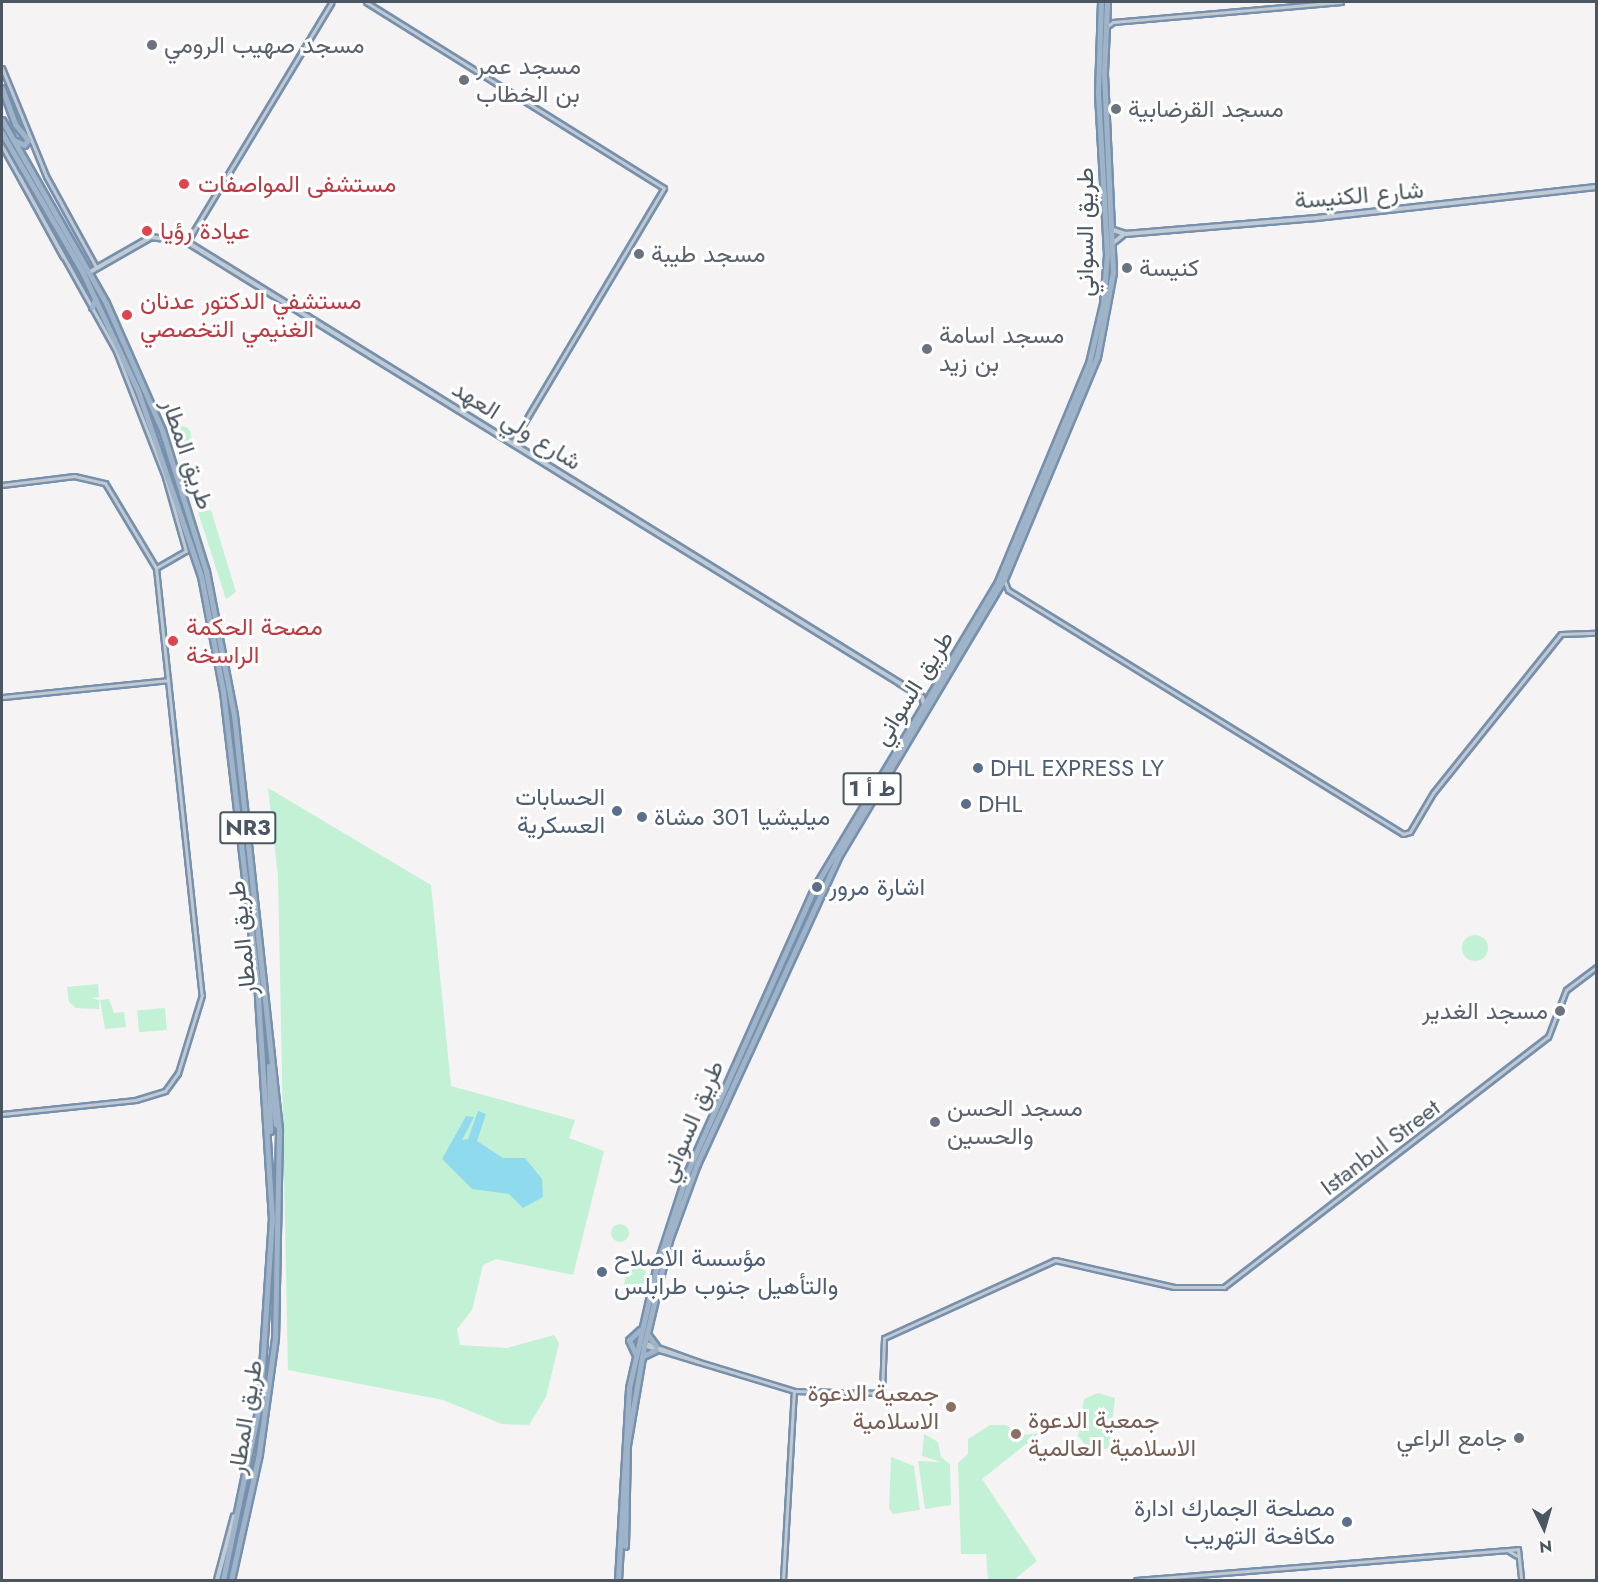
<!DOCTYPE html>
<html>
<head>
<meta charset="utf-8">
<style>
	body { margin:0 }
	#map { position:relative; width:1598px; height:1582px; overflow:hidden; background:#f5f3f3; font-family:Jost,Vazirmatn,sans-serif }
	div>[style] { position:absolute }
	.green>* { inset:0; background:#c3f1d5; transform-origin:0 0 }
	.round { border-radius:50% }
	.water>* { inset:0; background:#90daee }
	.roads { filter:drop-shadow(2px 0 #7690ad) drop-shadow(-2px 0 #7690ad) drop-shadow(0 2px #7690ad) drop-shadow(0 -2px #7690ad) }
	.tertiary>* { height:3px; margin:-1.5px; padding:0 1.5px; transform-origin:1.5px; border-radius:1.5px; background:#c1cad2 }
	.secondary>* { height:4px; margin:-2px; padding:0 2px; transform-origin:2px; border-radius:2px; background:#c1cbd6 }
	.trunk>* { height:5px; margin:-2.5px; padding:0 2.5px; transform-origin:2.5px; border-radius:2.5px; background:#9fb4c9 }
	.dots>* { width:16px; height:16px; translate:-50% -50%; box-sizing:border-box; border:3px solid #fff; border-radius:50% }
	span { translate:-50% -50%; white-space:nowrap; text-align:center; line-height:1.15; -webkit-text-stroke:6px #fff; paint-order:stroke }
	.shield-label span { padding:2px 4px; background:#fff; border:2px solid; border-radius:4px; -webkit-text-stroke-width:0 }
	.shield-label { font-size:22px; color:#4a5661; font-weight:700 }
	.worship-label { font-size:24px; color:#5b616d }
	.left { translate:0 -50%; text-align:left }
	.right { translate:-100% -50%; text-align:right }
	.health-label { font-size:24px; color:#be3a42 }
	.street-label { font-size:24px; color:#4a5661 }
	.service-label { font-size:24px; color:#4e5e75 }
	.education-label { font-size:24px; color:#785e54 }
	.frame { position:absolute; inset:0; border:3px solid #4a5661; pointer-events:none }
	.north { position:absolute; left:1514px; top:1498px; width:60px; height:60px; -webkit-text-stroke:4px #fff; paint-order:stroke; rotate:175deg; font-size:16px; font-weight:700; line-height:24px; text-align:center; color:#4a5661 }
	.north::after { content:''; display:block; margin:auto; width:21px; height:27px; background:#4a5661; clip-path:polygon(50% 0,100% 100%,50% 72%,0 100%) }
</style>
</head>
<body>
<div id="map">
	<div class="green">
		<i class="round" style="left:173px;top:426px;width:18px;height:18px"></i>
		<i style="clip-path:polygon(211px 510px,236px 592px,226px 599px,198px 512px)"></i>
		<i style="clip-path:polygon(268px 788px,431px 885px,451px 1086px,575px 1120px,569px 1138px,604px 1151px,573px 1275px,496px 1259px,483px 1265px,472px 1310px,457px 1329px,460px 1345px,507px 1348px,554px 1335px,559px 1343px,546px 1397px,529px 1425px,502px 1424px,443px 1400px,288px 1370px,278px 876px)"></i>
		<i class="round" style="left:1462px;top:935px;width:26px;height:26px"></i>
		<i style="clip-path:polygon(98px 984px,99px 997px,91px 998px,99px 1000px,99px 1009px,76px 1008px,69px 1002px,67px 987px)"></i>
		<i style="clip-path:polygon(109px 999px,114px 1013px,124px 1012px,126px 1027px,105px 1029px,100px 1000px)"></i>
		<i style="left:165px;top:1008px;width:22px;height:28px;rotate:85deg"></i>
		<i class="round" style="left:611px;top:1224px;width:18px;height:18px"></i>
		<i style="clip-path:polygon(629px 1263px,646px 1271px,643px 1288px,624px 1284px)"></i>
		<i style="clip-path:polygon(1098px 1393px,1115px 1398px,1109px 1448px,1091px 1452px,1078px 1436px,1084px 1399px)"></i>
		<i style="clip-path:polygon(990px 1425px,1006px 1425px,1022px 1435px,1040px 1433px,982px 1479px,1037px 1561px,1014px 1580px,988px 1580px,986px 1554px,961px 1554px,958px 1463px,968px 1454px,968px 1439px)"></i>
		<i style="clip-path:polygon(924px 1434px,938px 1442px,941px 1457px,950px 1464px,951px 1505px,925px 1509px,918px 1461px,941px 1462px,922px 1456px)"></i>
		<i style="clip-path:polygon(891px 1457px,914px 1466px,920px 1510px,893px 1514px,889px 1509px)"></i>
	</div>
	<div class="water">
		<i style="clip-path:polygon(478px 1111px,486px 1114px,477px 1141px,503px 1158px,525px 1158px,542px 1179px,543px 1197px,523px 1208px,509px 1194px,472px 1189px,442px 1159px,466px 1116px,474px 1117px,462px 1140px,468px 1139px)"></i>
	</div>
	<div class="roads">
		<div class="tertiary">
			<i style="left:366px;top:2px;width:351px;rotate:32deg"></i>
			<i style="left:664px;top:188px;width:297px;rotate:120.8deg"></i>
			<i style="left:1106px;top:27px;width:9px;rotate:-36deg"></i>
			<i style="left:1113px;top:22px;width:229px;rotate:-5deg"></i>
			<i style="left:2px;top:68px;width:117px;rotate:67.8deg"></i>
			<i style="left:46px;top:176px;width:104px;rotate:61.2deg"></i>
			<i style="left:2px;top:146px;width:235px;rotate:60.9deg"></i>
			<i style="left:116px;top:351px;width:135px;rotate:68.7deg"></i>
			<i style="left:165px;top:477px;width:77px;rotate:74.2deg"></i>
			<i style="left:19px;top:176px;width:92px;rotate:61.5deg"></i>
			<i style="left:187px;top:242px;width:280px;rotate:-58.9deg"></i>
			<i style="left:2px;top:485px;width:73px;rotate:-7.1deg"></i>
			<i style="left:74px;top:476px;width:32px;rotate:13deg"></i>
			<i style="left:105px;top:483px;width:99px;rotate:59deg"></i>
			<i style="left:156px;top:568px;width:429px;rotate:83.9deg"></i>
			<i style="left:202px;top:995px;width:82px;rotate:107.1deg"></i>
			<i style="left:178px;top:1073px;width:22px;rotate:126deg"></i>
			<i style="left:165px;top:1091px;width:30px;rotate:163deg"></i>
			<i style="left:136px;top:1100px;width:135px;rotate:174deg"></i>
			<i style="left:156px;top:568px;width:34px;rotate:-30deg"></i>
			<i style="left:1004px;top:580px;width:11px;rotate:68deg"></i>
			<i style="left:1008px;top:590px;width:464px;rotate:31.7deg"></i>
			<i style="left:1403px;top:834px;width:7px;rotate:-16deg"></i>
			<i style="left:1410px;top:832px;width:45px;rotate:-59.5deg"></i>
			<i style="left:1433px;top:793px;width:204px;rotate:-51.2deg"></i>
			<i style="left:1561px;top:634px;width:35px;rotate:-2deg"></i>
			<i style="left:2px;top:697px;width:167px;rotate:-5.8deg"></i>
			<i style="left:646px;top:1343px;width:56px;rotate:19.7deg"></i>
			<i style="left:643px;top:1345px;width:158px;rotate:16.9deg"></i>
			<i style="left:794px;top:1391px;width:88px;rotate:1.3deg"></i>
			<i style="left:882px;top:1393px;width:55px;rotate:-87.9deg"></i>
			<i style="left:884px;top:1338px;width:188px;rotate:-24.5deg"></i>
			<i style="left:1055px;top:1260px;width:122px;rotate:12.8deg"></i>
			<i style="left:1174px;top:1287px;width:50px"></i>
			<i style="left:1224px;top:1287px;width:409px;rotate:-37.7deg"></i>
			<i style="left:1548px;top:1037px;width:50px;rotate:-69deg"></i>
			<i style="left:1566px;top:990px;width:38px;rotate:-37deg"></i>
			<i style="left:1518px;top:1549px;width:31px;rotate:84deg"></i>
			<i style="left:1509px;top:1551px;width:9px;rotate:32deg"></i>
			<i style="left:783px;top:1580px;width:189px;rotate:-86.7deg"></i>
			<i style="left:1136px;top:1580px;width:383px;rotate:-4.6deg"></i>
		</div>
		<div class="secondary">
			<i style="left:1113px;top:230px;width:13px;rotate:18deg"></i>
			<i style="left:1125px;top:234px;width:192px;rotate:-4.8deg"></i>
			<i style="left:1316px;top:218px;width:282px;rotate:-6.3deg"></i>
			<i style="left:1113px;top:243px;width:14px;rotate:-39deg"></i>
			<i style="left:90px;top:272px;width:70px;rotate:-29.8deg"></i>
			<i style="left:151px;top:237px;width:36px;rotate:8deg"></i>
			<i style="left:187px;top:242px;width:864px;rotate:31.76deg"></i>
			<i style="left:922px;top:697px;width:7px;rotate:74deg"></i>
			<i style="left:217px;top:1580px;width:66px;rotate:-75.1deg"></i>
		</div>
		<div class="trunk">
			<i style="left:2px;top:88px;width:38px;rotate:70deg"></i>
			<i style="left:15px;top:124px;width:21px;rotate:51deg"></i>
			<i style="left:28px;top:140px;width:6px;rotate:129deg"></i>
			<i style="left:24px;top:145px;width:9px;rotate:-153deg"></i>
			<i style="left:2px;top:120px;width:210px;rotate:60.4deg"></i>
			<i style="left:106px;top:303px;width:139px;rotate:66.2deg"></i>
			<i style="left:162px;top:430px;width:148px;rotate:72.7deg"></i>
			<i style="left:206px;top:571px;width:147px;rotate:79deg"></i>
			<i style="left:234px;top:715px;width:418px;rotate:83.8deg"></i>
			<i style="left:279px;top:1131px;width:207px;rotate:91.1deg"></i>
			<i style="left:275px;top:1338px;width:117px;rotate:97.9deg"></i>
			<i style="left:259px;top:1454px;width:129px;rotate:102.5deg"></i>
			<i style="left:2px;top:133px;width:162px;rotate:59.9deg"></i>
			<i style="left:83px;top:273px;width:130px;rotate:65deg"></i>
			<i style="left:138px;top:391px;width:195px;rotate:71.2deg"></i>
			<i style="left:201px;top:576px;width:117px;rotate:79.2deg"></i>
			<i style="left:223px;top:691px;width:292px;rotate:83.3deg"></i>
			<i style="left:257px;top:981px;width:237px;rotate:86.4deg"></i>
			<i style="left:272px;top:1218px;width:183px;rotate:93.8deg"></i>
			<i style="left:260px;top:1401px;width:183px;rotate:101.7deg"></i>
			<i style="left:92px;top:307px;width:9px;rotate:-69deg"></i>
			<i style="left:270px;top:1131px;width:65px;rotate:-90.9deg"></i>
			<i style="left:269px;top:1066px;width:59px;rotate:83.2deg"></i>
			<i style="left:647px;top:1334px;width:15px;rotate:53deg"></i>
			<i style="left:635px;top:1353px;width:14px;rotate:-115deg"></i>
			<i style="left:629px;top:1340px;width:15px;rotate:-42deg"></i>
			<i style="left:643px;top:1356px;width:14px;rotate:-25deg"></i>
			<i style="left:625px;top:1546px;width:101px;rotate:-88.9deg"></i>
			<i style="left:627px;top:1445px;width:100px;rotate:-80.3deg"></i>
			<i style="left:644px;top:1346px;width:109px;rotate:-76.7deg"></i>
			<i style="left:669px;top:1240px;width:81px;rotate:-69.8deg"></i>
			<i style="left:697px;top:1164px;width:338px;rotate:-65.3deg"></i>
			<i style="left:838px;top:857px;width:324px;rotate:-59.2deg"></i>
			<i style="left:1004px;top:579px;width:241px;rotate:-67.3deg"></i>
			<i style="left:1097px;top:357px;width:86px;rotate:-79.3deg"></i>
			<i style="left:1113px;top:272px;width:200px;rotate:-92.6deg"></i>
			<i style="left:1104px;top:72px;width:70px;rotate:-87.5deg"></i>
			<i style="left:618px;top:1580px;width:192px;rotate:-86.7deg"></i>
			<i style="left:629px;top:1388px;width:126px;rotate:-77.2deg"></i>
			<i style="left:657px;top:1265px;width:97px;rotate:-71.9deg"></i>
			<i style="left:687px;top:1173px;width:316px;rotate:-65.9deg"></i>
			<i style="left:816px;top:885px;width:351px;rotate:-59deg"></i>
			<i style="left:997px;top:584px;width:239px;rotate:-67.4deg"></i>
			<i style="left:1089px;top:363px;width:61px;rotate:-76.7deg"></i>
			<i style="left:1103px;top:304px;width:50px;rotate:-85.4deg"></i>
			<i style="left:1107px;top:254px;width:162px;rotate:-93.2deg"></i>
			<i style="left:1098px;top:92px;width:90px;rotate:-88.1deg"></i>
		</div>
	</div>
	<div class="dots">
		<i style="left:152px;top:45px;background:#6b7280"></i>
		<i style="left:464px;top:80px;background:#6b7280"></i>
		<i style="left:1116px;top:109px;background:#6b7280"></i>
		<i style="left:184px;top:184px;background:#e0444e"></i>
		<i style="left:147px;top:231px;background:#e0444e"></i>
		<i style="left:639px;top:254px;background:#6b7280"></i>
		<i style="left:1127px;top:268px;background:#6b7280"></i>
		<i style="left:127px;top:315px;background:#e0444e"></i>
		<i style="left:927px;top:349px;background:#6b7280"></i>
		<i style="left:173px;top:641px;background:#e0444e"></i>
		<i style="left:978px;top:768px;background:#5c6f8a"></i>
		<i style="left:966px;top:804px;background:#5c6f8a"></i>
		<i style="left:617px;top:811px;background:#5c6f8a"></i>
		<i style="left:642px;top:817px;background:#5c6f8a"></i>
		<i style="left:817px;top:887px;background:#5c6f8a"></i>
		<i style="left:1560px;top:1011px;background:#6b7280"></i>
		<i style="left:935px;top:1122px;background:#6b7280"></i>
		<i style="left:602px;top:1272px;background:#5c6f8a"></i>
		<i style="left:951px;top:1407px;background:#8d6e63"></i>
		<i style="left:1016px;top:1434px;background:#8d6e63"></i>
		<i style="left:1519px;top:1438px;background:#6b7280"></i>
		<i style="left:1347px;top:1522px;background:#5c6f8a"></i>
	</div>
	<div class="shield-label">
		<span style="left:872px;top:789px">ط أ 1</span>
		<span style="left:248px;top:828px">NR3</span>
	</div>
	<div class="worship-label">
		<span class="left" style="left:164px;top:45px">مسجد صهيب الرومي</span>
		<span class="left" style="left:476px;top:80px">مسجد عمر<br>بن الخطاب</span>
		<span class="left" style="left:1128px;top:109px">مسجد القرضابية</span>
		<span class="left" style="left:651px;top:254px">مسجد طيبة</span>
		<span class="left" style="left:1139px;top:268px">كنيسة</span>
		<span class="left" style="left:939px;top:349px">مسجد اسامة<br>بن زيد</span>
		<span class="right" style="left:1548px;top:1011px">مسجد الغدير</span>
		<span class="left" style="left:947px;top:1122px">مسجد الحسن<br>والحسين</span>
		<span class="right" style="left:1507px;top:1438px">جامع الراعي</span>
	</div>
	<div class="health-label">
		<span class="left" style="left:198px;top:184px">مستشفى المواصفات</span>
		<span class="left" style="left:160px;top:231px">عيادة رؤيا</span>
		<span class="left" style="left:140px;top:315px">مستشفي الدكتور عدنان<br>الغنيمي التخصصي</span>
		<span class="left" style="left:186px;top:641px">مصحة الحكمة<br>الراسخة</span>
	</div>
	<div class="street-label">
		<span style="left:1359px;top:195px;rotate:-5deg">شارع الكنيسة</span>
		<span style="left:1085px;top:232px;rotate:-90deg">طريق السواني</span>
		<span style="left:517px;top:425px;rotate:32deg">شارع ولي العهد</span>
		<span style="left:188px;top:454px;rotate:71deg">طريق المطار</span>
		<span style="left:913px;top:688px;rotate:-58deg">طريق السواني</span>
		<span style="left:242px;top:938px;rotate:-96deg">طريق المطار</span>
		<span style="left:691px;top:1121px;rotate:-67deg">طريق السواني</span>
		<span style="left:1380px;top:1147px;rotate:-37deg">Istanbul Street</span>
		<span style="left:245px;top:1417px;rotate:-81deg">طريق المطار</span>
	</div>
	<div class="service-label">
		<span class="left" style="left:990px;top:768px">DHL EXPRESS LY</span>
		<span class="right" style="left:605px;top:811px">الحسابات<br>العسكرية</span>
		<span class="left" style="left:978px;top:804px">DHL</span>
		<span class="left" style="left:654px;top:817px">ميليشيا 301 مشاة</span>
		<span class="left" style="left:829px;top:887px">اشارة مرور</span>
		<span class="left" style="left:614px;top:1272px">مؤسسة الاصلاح<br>والتأهيل جنوب طرابلس</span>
		<span class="right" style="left:1335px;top:1522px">مصلحة الجمارك ادارة<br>مكافحة التهريب</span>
	</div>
	<div class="education-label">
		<span class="right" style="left:939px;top:1407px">جمعية الدعوة<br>الاسلامية</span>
		<span class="left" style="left:1028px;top:1434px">جمعية الدعوة<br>الاسلامية العالمية</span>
	</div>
	<div class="frame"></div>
	<div class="north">N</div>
</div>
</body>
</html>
